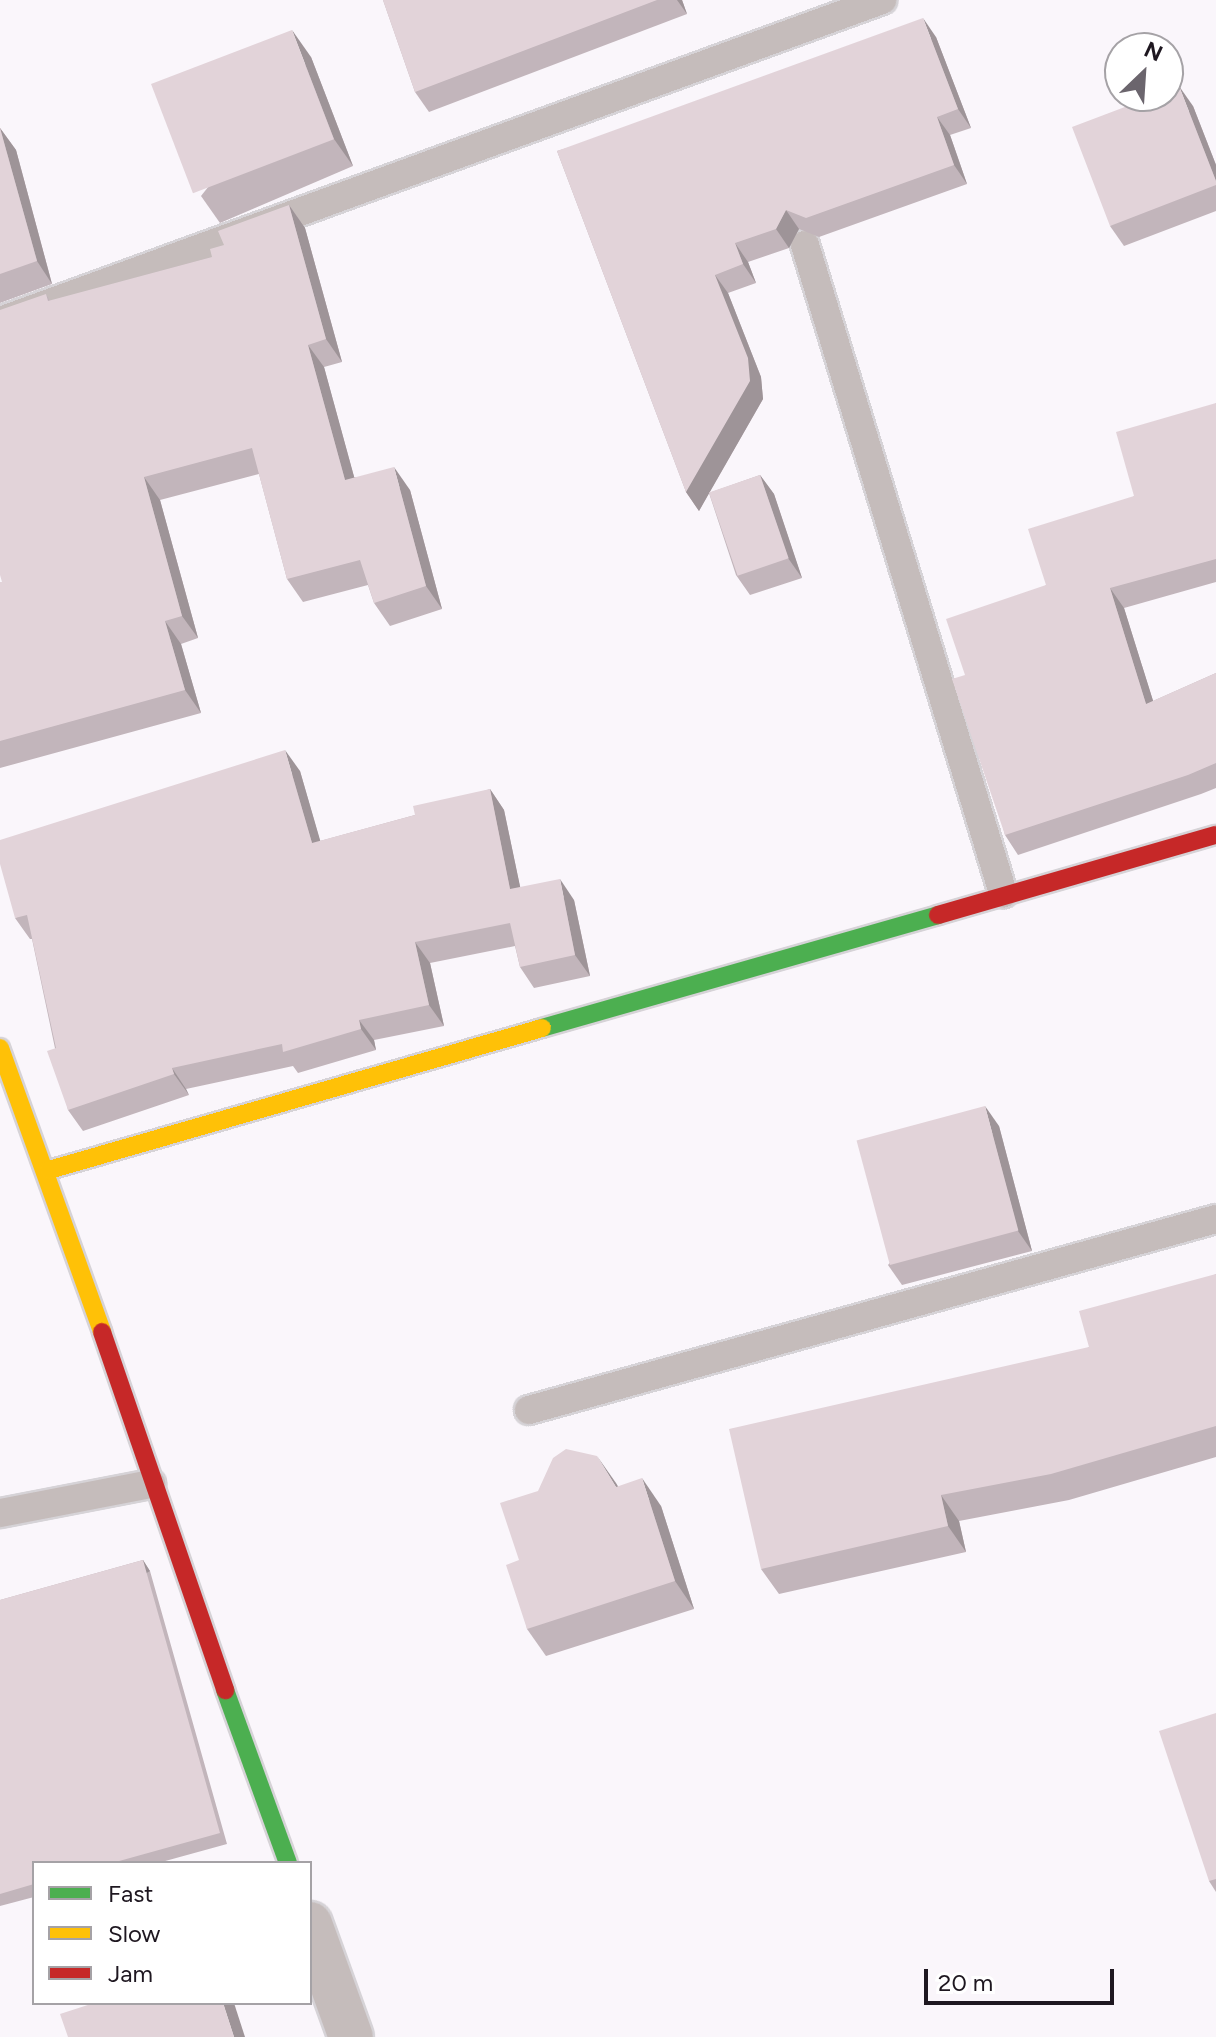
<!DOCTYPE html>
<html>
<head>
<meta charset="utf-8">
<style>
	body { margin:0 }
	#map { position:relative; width:1216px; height:2037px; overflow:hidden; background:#faf6fb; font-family:Figtree,sans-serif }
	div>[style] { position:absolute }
	.roads { filter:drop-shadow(2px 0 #d6d3d7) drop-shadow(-2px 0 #d6d3d7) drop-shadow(0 2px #d6d3d7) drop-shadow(0 -2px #d6d3d7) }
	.lane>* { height:28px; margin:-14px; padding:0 14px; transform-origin:14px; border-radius:14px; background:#c5bcbb }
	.street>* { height:44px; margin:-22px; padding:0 22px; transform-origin:22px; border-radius:22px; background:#c5bcbb }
	.fast>* { height:18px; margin:-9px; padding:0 9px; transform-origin:9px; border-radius:9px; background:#4caf50 }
	.slow>* { height:18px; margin:-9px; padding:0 9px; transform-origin:9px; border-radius:9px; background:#ffc107 }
	.jam>* { height:18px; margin:-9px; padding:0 9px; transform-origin:9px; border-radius:9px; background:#c62828 }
	.wall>* { inset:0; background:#c2b5bb }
	.shaded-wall>* { inset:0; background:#9e9498; transform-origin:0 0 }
	.building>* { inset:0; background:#e2d3d9; transform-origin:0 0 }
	span { translate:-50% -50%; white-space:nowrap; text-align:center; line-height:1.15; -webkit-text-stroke:6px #fff; paint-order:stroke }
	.legend { position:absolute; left:32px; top:1861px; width:280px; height:144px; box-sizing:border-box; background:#fff; border:2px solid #a5a2a6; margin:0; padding:10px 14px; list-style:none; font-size:24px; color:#1e1720 }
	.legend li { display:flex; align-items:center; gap:16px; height:40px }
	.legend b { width:40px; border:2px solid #a5a2a6 }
	.north { position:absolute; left:1104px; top:32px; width:80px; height:80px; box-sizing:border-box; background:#fff; border:2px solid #a5a2a6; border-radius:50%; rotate:25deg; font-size:22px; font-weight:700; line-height:32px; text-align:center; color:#1e1720 }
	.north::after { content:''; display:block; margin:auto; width:28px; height:36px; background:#6b656d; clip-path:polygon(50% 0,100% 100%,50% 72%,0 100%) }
	.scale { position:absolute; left:924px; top:1969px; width:190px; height:36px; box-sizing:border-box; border:4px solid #1e1720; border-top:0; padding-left:10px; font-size:24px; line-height:28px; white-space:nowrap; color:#1e1720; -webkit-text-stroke:6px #fff; paint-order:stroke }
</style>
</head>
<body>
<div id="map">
	<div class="roads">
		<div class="lane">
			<i style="left:805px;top:245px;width:678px;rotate:73.01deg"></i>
			<i style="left:0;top:321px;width:939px;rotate:-20deg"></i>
			<i style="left:529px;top:1410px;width:713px;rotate:-15.54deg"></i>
			<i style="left:0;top:1513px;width:154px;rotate:-10.9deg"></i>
		</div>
		<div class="street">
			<i style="left:310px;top:1924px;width:120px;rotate:70.1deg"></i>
		</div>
		<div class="fast">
			<i style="left:542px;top:1028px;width:412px;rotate:-15.9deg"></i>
			<i style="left:225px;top:1690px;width:184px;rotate:70deg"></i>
		</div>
		<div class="slow">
			<i style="left:0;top:1048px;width:302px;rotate:70.2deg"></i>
			<i style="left:49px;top:1170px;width:513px;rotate:-16.07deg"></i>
		</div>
		<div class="jam">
			<i style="left:938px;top:915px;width:289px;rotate:-16.1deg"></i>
			<i style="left:102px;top:1332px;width:379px;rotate:71deg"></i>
		</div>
	</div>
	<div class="wall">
		<i style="clip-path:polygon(383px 0,682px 0,687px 14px,429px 112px,415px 92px)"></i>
		<i style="clip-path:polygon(936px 37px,971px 128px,950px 135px,967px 184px,819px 237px,799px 229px,789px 248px,748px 262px,756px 283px,728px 293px,761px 377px,763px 399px,709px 493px,760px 475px,774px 494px,802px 578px,750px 595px,736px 575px,709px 493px,699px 511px,686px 492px,557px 151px)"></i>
		<i style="clip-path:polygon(311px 57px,353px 166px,220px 223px,201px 196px)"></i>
		<i style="clip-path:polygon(1193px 106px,1216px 165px,1216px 211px,1124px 246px,1110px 226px)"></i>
		<i style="clip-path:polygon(0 128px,16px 150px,52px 284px,0 303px)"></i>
		<i style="clip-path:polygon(289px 205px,305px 228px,342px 362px,324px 367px,354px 477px,410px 490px,442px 609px,390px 626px,374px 603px,368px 585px,303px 602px,287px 579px,259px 474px,160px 500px,198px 638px,181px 644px,201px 713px,0 768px,0 582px,2px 582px,46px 294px,50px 301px,212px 257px,224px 245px)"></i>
		<i style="clip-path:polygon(1216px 403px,1216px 582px,1124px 608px,1153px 701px,1216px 673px,1216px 788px,1201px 794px,1018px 855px,1005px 835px,965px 675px,1046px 585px,1134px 496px)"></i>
		<i style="clip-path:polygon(300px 771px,320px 841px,415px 815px,490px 789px,504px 810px,520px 887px,574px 900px,590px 976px,534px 988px,520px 967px,515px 946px,430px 963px,444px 1026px,374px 1040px,376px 1050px,298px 1073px,293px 1066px,186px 1089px,189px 1095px,83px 1131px,68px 1110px,32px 939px,30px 939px,15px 918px)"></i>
		<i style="clip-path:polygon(999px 1126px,1032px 1251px,902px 1285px,888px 1265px)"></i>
		<i style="clip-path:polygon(1216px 1274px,1216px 1457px,1069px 1500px,959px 1521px,966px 1552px,779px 1594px,761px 1569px,1089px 1347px)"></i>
		<i style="clip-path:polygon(618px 1487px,661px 1506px,694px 1609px,546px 1656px,527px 1629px,519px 1560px)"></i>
		<i style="clip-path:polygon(143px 1560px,150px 1571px,227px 1844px,158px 1863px,34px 1863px,34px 1897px,0 1906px,0 1600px)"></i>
		<i style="clip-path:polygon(1216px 1713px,1216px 1892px,1209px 1881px)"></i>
	</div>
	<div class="shaded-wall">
		<i style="clip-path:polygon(677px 0,682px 0,687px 14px)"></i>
		<i style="clip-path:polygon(923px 18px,936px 37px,971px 128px,958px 109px)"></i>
		<i style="clip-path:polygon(292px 30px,311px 57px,353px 166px,334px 139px)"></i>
		<i style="clip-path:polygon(1179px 86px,1193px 106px,1216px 165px,1216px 181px)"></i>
		<i style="clip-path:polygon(937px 117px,950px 135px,967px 184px,954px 165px)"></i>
		<i style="clip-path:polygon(0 128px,16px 150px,52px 284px,37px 261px)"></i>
		<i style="clip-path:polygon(289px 205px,305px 228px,342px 362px,326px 339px)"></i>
		<i style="clip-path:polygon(786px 210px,799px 229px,789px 248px,776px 229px)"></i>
		<i style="clip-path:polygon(735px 243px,748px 262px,756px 283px,743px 264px)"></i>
		<i style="clip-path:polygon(715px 275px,728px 293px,761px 377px,763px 399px,699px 511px,686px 492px)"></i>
		<i style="clip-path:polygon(308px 345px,324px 367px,361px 502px,345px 480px)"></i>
		<i style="clip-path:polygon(394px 467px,410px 490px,442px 609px,426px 586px)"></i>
		<i style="clip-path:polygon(760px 475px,774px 494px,802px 578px,788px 558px)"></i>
		<i style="clip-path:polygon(144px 477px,160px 500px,198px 638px,182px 616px)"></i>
		<i style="clip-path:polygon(1110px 588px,1124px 608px,1160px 723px,1146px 704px)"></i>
		<i style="clip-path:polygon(165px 621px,181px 644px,201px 713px,185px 690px)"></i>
		<i style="clip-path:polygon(285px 750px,300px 771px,327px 864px,312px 843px)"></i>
		<i style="clip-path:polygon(490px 789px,504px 810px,525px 910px,510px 889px)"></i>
		<i style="clip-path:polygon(560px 879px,574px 900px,590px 976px,575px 955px)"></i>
		<i style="clip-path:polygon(415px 942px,430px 963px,444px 1026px,429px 1005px)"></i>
		<i style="clip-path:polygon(359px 1020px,374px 1040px,376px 1050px,361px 1029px)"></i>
		<i style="clip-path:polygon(172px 1068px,186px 1089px,189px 1095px,174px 1074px)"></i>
		<i style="clip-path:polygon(985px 1106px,999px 1126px,1032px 1251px,1018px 1231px)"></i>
		<i style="clip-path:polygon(597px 1456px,616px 1483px,635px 1515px,616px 1487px)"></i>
		<i style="clip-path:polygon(642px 1478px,661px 1506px,694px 1609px,675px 1581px)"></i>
		<i style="clip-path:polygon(941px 1495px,959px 1521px,966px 1552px,948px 1526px)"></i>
		<i style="left:143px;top:1560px;width:13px;height:284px;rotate:58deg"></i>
		<i style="clip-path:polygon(223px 2003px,234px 2003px,245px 2037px,234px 2037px)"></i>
	</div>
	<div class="building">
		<i style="clip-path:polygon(383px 0,657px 0,415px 92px)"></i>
		<i style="clip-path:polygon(923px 18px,958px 109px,937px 117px,954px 165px,806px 218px,786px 210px,776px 229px,735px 243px,743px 264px,715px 275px,748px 358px,750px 381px,686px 492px,557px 151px)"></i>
		<i style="left:292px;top:30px;width:117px;height:151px;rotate:69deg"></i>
		<i style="clip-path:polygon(1179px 86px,1216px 181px,1216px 185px,1110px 226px,1072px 127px,1154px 96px,1168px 96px,1168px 91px)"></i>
		<i style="clip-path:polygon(0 128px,37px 261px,0 274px)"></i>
		<i style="clip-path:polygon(289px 205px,326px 339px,308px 345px,345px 480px,394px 467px,426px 586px,374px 603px,360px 560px,287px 579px,252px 448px,144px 477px,182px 616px,165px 621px,185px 690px,0 741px,0 582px,2px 582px,0 575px,0 310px,46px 294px,48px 301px,212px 257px,210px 249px,224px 245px,218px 231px)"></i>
		<i style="clip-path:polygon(1216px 403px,1216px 559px,1110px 588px,1146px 704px,1216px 673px,1216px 763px,1188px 775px,1005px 835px,952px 679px,965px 675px,946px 619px,1046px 585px,1028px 529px,1134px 496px,1116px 432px)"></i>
		<i style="left:760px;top:475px;width:88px;height:54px;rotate:71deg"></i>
		<i style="clip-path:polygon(285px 750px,312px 843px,415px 815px,413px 806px,490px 789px,510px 889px,560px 879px,575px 955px,520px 967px,510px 923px,415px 942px,429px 1005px,359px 1020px,361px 1029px,283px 1052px,282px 1044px,172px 1068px,174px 1074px,68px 1110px,47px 1051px,56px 1048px,27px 915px,15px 918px,0 864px,0 840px)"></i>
		<i style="left:985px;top:1106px;width:129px;height:133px;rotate:75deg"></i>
		<i style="clip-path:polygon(1216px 1274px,1216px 1426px,1051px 1474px,941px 1495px,948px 1526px,761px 1569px,729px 1429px,1089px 1347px,1079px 1311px)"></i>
		<i style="clip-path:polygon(566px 1449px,597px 1456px,616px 1487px,642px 1478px,675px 1581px,527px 1629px,506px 1565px,519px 1560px,500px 1503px,538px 1491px,553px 1458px)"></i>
		<i style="clip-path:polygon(143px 1560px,220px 1833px,112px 1863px,34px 1863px,34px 1884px,0 1894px,0 1600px)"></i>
		<i style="clip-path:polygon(1216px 1713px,1216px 1879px,1209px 1881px,1159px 1731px)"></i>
		<i style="clip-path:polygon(94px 2003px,223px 2003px,234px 2037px,68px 2037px,60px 2014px)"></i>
	</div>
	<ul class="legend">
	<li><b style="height:10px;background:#4caf50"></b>Fast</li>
	<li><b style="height:10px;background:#ffc107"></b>Slow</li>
	<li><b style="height:10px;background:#c62828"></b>Jam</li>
	</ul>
	<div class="north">N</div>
	<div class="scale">20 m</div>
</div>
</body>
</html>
